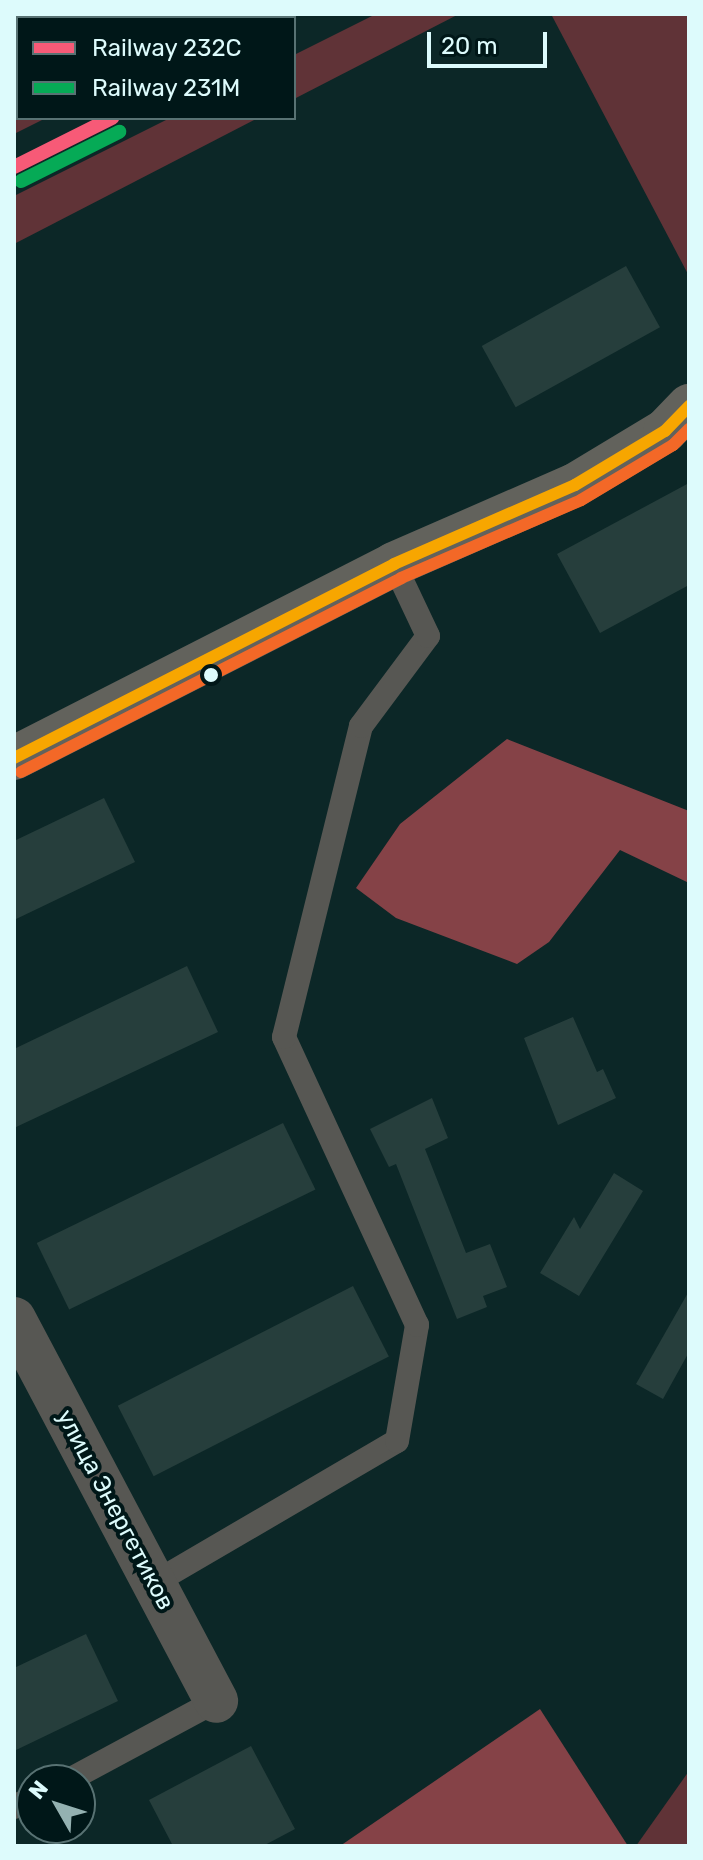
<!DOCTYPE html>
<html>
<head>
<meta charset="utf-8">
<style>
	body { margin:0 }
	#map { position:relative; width:703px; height:1860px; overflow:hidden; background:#0c2727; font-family:Rubik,sans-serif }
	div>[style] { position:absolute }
	.green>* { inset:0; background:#603337 }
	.forest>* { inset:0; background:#854247 }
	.building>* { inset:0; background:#263e3c; transform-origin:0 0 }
	.lane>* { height:24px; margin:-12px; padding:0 12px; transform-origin:12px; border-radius:12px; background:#575753 }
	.street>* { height:44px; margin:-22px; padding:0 22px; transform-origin:22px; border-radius:22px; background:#575753 }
	.secondary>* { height:44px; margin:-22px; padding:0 22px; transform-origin:22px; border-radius:22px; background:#62625c }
	.bus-1>* { height:12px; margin:-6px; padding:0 6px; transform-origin:6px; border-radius:6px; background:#f7a600 }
	.bus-2>* { height:12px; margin:-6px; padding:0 6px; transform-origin:6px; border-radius:6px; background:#f36827 }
	.rail-1>* { height:14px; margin:-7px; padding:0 7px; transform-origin:7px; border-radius:7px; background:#f75a77 }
	.rail-2>* { height:14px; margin:-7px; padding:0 7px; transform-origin:7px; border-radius:7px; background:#06aa56 }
	.dots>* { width:22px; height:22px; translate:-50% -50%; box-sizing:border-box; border:4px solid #001718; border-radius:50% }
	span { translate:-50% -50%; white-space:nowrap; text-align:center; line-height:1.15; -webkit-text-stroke:8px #001718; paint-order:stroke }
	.street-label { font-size:24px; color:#ddfbfc }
	.frame { position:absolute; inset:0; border:16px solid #ddfbfc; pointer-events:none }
	.legend { position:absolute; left:16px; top:16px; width:280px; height:104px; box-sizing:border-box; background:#001718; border:2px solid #587273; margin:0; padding:10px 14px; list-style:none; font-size:24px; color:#ddfbfc }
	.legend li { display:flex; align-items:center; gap:16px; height:40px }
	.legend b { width:40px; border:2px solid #587273 }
	.north { position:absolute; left:16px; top:1764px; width:80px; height:80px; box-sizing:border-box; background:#001718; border:2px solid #587273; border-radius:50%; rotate:309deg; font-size:22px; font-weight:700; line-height:32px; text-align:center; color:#ddfbfc }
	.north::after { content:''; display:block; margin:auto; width:28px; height:36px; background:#94b1b1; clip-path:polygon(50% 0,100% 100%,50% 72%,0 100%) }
	.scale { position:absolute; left:427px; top:32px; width:120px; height:36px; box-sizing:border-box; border:4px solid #ddfbfc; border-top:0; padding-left:10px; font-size:24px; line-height:28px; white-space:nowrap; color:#ddfbfc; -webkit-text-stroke:6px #001718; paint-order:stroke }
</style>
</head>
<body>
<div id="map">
	<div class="green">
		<i style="clip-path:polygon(14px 14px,254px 14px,18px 18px,18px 118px,46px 118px,14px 134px)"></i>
		<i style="clip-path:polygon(376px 14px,459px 14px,294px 99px,294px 55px)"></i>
		<i style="clip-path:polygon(551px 14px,689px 14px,689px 276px)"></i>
		<i style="clip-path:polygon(170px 118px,258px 118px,14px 244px,14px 196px)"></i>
		<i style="clip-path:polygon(689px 1771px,689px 1846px,636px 1846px)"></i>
	</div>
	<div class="forest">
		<i style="clip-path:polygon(507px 739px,689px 811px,689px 883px,620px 850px,549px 942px,517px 964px,396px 918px,356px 888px,400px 824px)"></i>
		<i style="clip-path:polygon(540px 1709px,628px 1846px,340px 1846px)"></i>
	</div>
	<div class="building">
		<i style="left:626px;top:266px;width:70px;height:165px;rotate:61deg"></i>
		<i style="clip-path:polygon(689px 483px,689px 585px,600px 633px,557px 554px)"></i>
		<i style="clip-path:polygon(104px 798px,135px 862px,14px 920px,14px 841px)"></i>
		<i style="clip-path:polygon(187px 966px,218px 1032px,14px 1128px,14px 1049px)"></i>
		<i style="clip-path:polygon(573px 1017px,597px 1072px,603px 1069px,616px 1098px,558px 1125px,524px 1038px)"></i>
		<i style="clip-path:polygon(432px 1098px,448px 1138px,425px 1149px,466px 1253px,490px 1244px,507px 1287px,483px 1296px,487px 1307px,457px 1319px,396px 1164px,389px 1167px,370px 1129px)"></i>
		<i style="left:283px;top:1123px;width:74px;height:274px;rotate:64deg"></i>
		<i style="clip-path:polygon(614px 1173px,643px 1191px,579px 1296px,540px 1273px,574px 1217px,580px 1229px)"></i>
		<i style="left:353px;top:1286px;width:79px;height:264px;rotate:63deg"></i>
		<i style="clip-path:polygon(689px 1291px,689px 1352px,663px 1399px,636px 1384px)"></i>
		<i style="clip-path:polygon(86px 1634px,118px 1701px,14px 1751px,14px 1668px)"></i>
		<i style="clip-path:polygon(251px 1746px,295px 1829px,263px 1846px,173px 1846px,149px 1800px)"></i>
	</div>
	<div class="lane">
		<i style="left:154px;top:1583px;width:281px;rotate:-30.3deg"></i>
		<i style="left:397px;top:1441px;width:118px;rotate:-80.2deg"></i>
		<i style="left:417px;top:1325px;width:317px;rotate:-114.8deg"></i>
		<i style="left:284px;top:1037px;width:320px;rotate:-76.1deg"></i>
		<i style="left:361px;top:726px;width:112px;rotate:-53.3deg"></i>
		<i style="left:428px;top:636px;width:80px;rotate:-115.3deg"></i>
		<i style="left:69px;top:1780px;width:167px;rotate:-28.3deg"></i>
		<i style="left:14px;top:1807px;width:20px;rotate:-27deg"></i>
	</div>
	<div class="street">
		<i style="left:14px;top:1319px;width:432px;rotate:62.1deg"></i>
	</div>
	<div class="secondary">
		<i style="left:14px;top:758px;width:427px;rotate:-27deg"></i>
		<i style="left:394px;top:564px;width:197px;rotate:-23.6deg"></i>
		<i style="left:575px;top:485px;width:105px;rotate:-31deg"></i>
		<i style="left:665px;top:431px;width:35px;rotate:-46deg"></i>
	</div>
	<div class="bus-1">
		<i style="left:14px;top:758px;width:427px;rotate:-27deg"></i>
		<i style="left:394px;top:564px;width:197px;rotate:-23.6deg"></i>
		<i style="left:575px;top:485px;width:105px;rotate:-31deg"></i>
		<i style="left:665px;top:431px;width:35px;rotate:-46deg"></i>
	</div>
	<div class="bus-2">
		<i style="left:21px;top:772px;width:427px;rotate:-27deg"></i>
		<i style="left:401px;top:578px;width:196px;rotate:-23.4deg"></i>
		<i style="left:581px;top:500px;width:107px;rotate:-30.9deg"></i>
		<i style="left:673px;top:445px;width:23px;rotate:-45deg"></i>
	</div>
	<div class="rail-1">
		<i style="left:14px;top:167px;width:110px;rotate:-26.6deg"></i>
	</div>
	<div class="rail-2">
		<i style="left:21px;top:181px;width:110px;rotate:-26.6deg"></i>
	</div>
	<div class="dots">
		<i style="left:211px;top:675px;background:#ddfbfc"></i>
	</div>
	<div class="street-label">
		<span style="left:115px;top:1510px;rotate:62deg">улица Энергетиков</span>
	</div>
	<div class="frame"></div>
	<ul class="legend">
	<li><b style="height:10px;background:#f75a77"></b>Railway 232C</li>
	<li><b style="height:10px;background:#06aa56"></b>Railway 231М</li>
	</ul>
	<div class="north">N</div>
	<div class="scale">20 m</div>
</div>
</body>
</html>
